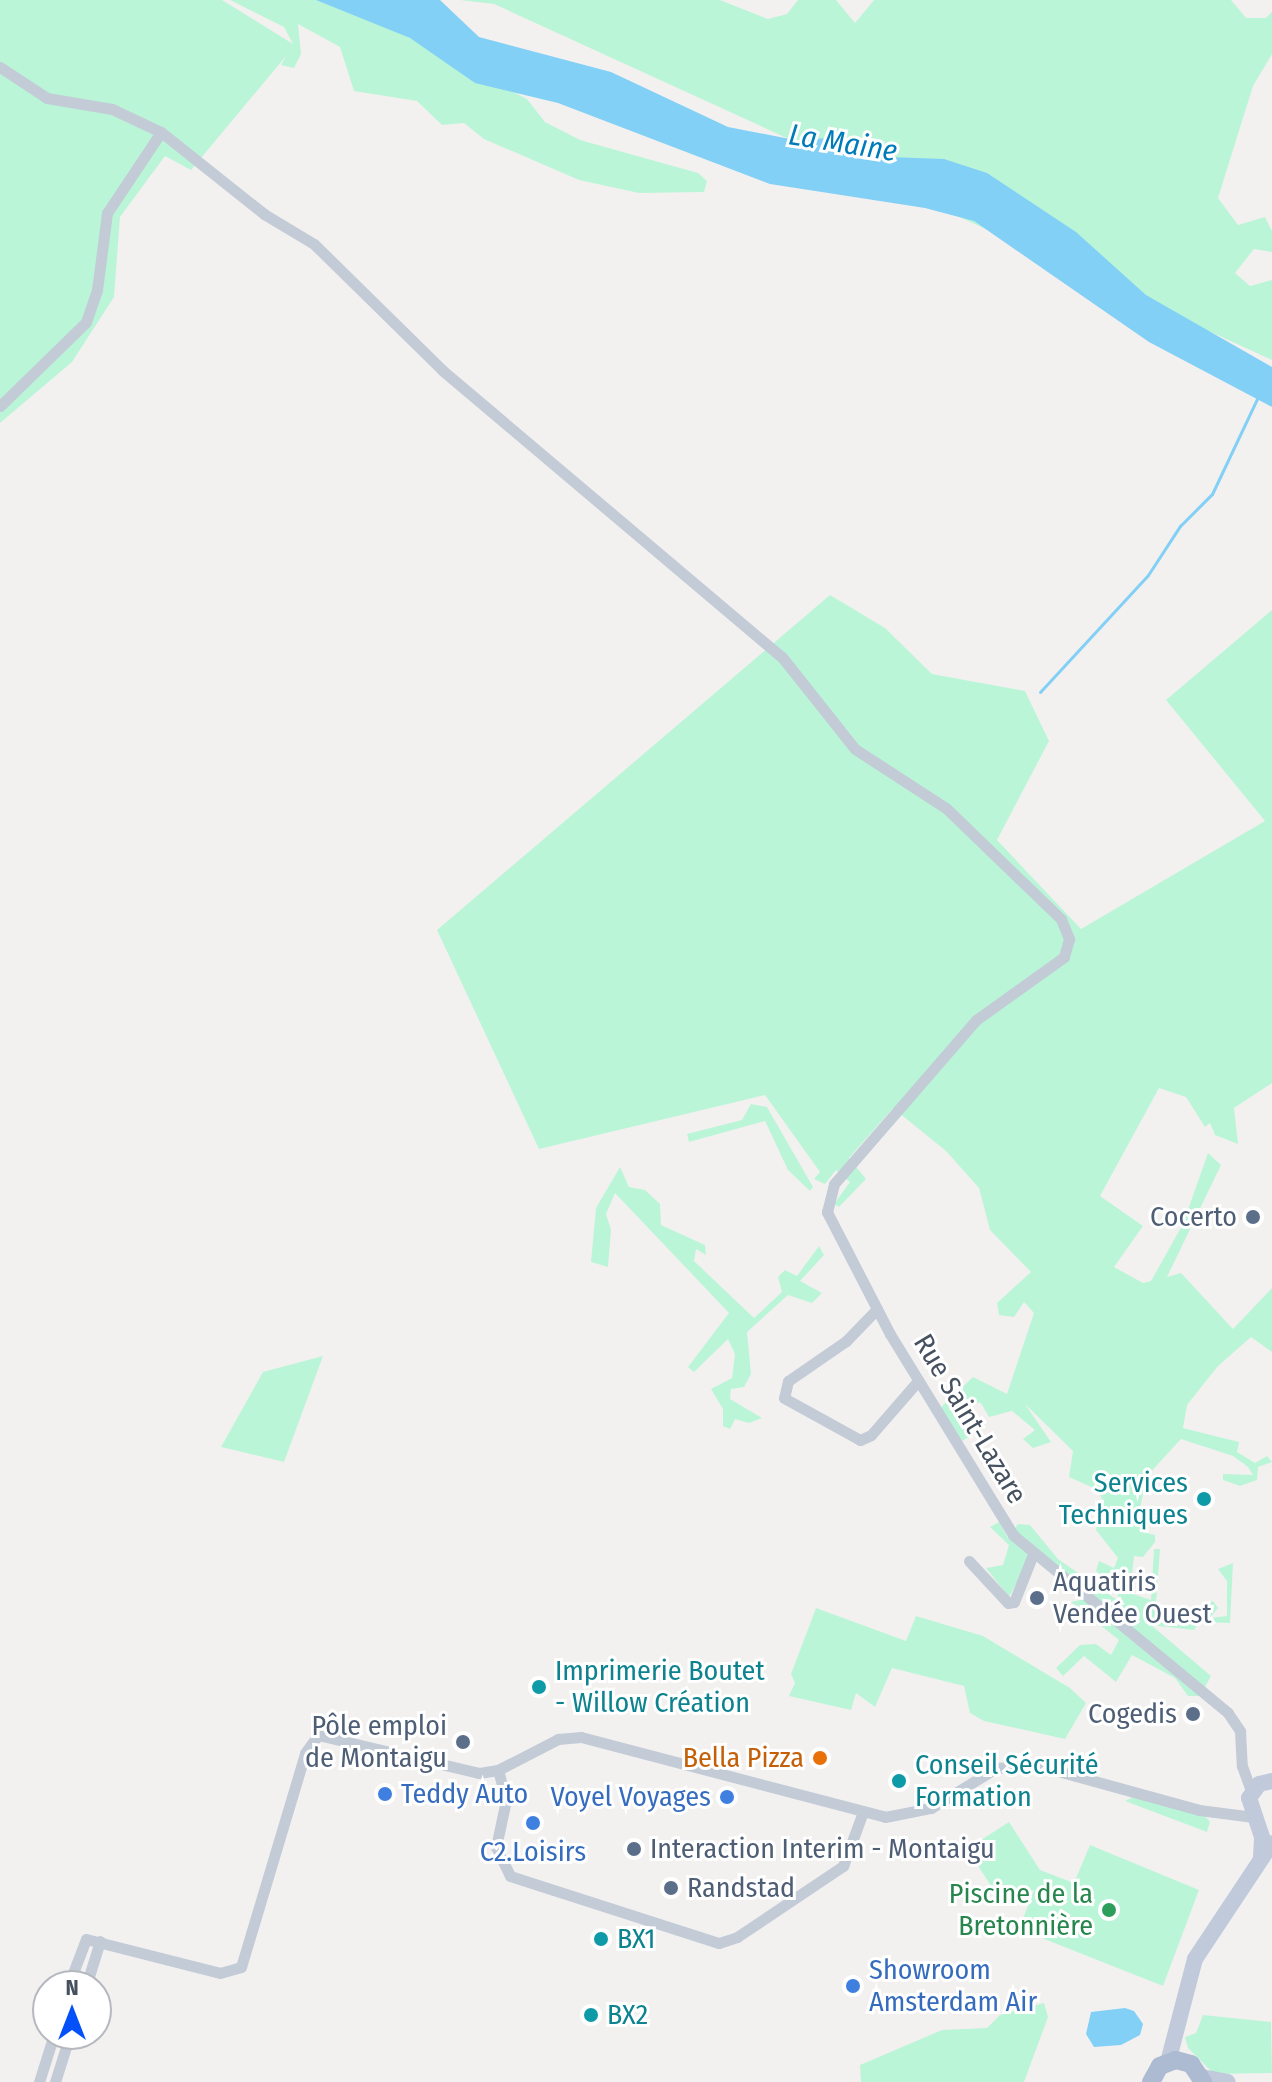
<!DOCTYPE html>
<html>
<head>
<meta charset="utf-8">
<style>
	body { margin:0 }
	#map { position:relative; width:1272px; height:2082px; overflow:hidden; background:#f3f1f0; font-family:"Fira Sans Condensed",sans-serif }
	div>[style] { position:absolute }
	.green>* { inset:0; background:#bbf5d8 }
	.water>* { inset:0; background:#83d0f6 }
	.stream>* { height:3px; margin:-1.5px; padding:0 1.5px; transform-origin:1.5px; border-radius:1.5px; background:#83d0f6 }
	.street>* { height:11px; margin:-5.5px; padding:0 5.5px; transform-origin:5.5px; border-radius:5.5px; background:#c3cbd7 }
	.secondary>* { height:16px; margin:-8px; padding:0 8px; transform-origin:8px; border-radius:8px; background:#c1cadb }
	.primary>* { height:18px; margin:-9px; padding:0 9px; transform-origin:9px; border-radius:9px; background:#adbbd2 }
	.dots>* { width:22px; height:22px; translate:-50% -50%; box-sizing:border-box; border:4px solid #fff; border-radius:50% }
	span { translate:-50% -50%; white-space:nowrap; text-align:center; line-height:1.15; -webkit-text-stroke:6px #fff; paint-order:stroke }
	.service-label { font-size:28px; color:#4e5e75 }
	.right { translate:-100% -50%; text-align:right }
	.left { translate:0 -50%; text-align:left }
	.street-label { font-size:28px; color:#465160 }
	.culture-label { font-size:28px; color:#0d838f }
	.food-label { font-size:28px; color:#c56008 }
	.shop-label { font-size:28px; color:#366cbe }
	.leisure-label { font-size:28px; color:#27864d }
	.water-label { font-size:30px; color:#007bb9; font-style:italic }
	.north { position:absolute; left:32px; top:1970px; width:80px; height:80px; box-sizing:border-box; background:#fff; border:2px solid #b5b9bf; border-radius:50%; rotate:0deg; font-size:22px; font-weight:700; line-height:32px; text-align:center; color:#465160 }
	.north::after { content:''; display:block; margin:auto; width:28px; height:36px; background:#0551f9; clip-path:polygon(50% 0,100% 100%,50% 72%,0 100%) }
</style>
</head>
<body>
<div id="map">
	<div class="green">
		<i style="clip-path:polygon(0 0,222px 0,293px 44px,284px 27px,230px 0,336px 0,527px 99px,545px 122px,580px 140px,698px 173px,707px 181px,704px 192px,639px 193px,579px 180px,484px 139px,464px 123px,442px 125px,417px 101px,354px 91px,340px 47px,298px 24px,301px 54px,294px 68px,281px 65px,286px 56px,191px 170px,165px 156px,120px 217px,114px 297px,72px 362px,0 423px)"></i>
		<i style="clip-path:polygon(460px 0,720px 0,768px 19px,787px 14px,798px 0,836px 0,855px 23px,874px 0,1231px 0,1246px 18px,1266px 18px,1272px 12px,1272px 54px,1253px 86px,1218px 198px,1238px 225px,1265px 217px,1272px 231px,1272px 252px,1254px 249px,1235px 273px,1250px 286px,1272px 280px,1272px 360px,494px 4px)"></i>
		<i style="clip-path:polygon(830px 595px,885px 628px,932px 674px,1025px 691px,1049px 741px,997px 840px,1081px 929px,1265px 821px,1166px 700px,1272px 610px,1272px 1083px,1234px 1108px,1238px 1144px,1215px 1135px,1210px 1123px,1205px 1127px,1186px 1097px,1159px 1088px,1100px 1196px,1143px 1226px,1114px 1267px,1143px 1283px,1151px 1281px,1183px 1224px,1208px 1153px,1221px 1165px,1167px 1277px,1181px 1273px,1233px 1329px,1272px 1288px,1272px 1352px,1251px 1337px,1218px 1366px,1187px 1405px,1183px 1428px,1239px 1442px,1237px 1452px,1255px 1463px,1267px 1456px,1272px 1462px,1258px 1467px,1257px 1480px,1240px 1486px,1223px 1480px,1223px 1474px,1253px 1475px,1248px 1467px,1233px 1456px,1181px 1439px,1147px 1476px,1138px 1517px,1143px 1532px,1155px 1535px,1155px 1542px,1143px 1557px,1134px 1556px,1130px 1593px,1151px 1600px,1154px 1549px,1160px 1549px,1155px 1616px,1176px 1610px,1197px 1617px,1207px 1611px,1205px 1603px,1213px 1601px,1218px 1608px,1210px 1618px,1227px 1616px,1227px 1581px,1218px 1569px,1233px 1563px,1230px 1623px,1199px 1622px,1194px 1630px,1151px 1625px,1211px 1676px,1200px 1696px,1188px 1696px,1175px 1678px,1132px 1655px,1116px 1682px,1084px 1656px,1063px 1676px,1056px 1668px,1080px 1645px,1096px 1644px,1111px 1655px,1119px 1640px,1071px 1602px,1093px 1597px,1035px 1550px,1009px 1597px,986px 1568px,1003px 1565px,1009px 1545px,990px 1527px,999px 1522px,1008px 1538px,1018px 1524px,1030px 1525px,1058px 1559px,1120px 1602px,1117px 1592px,1096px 1571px,1099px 1561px,1114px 1568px,1118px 1558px,1096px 1530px,1102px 1499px,1098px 1490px,1069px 1477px,1073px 1451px,1025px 1404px,1051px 1442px,1033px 1448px,1023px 1439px,1035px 1430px,1012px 1411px,989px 1417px,981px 1403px,970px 1402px,959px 1414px,972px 1435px,962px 1441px,940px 1408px,973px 1377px,1007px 1394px,1034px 1313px,1024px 1302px,1014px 1317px,999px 1315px,997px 1303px,1031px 1272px,990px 1230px,979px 1188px,946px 1151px,893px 1108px,849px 1158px,866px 1179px,839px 1207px,834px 1204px,850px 1182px,836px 1170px,825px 1184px,814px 1179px,820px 1172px,765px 1095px,539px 1149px,437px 930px)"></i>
		<i style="clip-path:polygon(751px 1104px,767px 1107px,813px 1187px,810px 1191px,788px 1170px,765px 1121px,689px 1142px,687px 1134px,742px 1120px)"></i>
		<i style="clip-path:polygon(620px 1167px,629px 1187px,645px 1190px,660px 1204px,661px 1225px,705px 1245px,706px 1255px,696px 1249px,694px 1261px,754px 1318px,782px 1292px,778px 1277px,785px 1270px,797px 1276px,819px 1246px,824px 1255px,800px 1281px,822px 1293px,812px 1303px,788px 1295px,747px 1332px,751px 1374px,744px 1387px,731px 1389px,730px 1399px,762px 1418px,749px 1423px,735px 1419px,730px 1429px,723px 1426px,723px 1409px,711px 1389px,732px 1378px,735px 1354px,728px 1339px,694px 1372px,688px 1367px,729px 1313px,615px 1193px,606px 1214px,611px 1230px,608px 1267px,591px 1262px,596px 1208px)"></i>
		<i style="clip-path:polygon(323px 1356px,284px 1462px,221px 1447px,263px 1372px)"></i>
		<i style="clip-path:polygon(816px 1608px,906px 1641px,916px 1616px,983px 1636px,1070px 1688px,1086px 1703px,1065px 1739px,984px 1721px,970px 1713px,964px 1686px,892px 1668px,875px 1707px,856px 1693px,851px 1710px,789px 1696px,795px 1683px,791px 1674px)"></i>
		<i style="clip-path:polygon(1133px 1797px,1206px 1817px,1210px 1822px,1207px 1832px,1125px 1801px)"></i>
		<i style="clip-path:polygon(1009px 1822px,1040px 1870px,1074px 1883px,1090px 1845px,1199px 1890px,1163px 1986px,1019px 1929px,1034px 1890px,1001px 1901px,967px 1849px)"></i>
		<i style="clip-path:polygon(1044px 2003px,1048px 2017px,1024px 2082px,861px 2082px,860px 2065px,942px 2030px,987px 2028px,1000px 2015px)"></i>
		<i style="clip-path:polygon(1203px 2015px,1271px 2022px,1272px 2073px,1214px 2074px,1188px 2048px,1185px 2037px,1196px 2033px)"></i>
	</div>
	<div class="water">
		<i style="clip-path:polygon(316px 0,440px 0,479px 37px,611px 72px,728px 127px,800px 141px,825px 138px,889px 157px,944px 159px,987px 173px,1076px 232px,1146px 295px,1272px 367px,1272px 407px,1149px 342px,974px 221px,925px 208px,770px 184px,558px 103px,475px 83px,410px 38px)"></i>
		<i style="clip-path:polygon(1125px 2008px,1134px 2011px,1143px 2024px,1140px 2035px,1121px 2045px,1094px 2047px,1086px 2034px,1091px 2012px)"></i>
	</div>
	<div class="stream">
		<i style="left:1040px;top:692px;width:159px;rotate:-47.3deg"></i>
		<i style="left:1148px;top:575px;width:59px;rotate:-56.9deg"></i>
		<i style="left:1180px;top:526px;width:45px;rotate:-45deg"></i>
		<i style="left:1212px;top:494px;width:105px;rotate:-64.7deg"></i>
	</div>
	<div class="street">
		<i style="left:0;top:67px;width:56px;rotate:33.4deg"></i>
		<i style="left:47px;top:98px;width:66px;rotate:9.6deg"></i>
		<i style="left:112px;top:109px;width:54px;rotate:25.1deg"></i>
		<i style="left:161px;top:132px;width:132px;rotate:38.5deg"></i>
		<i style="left:264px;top:214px;width:58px;rotate:31deg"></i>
		<i style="left:314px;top:244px;width:180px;rotate:44.5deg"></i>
		<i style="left:442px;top:370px;width:445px;rotate:40.2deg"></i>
		<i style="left:782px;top:657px;width:117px;rotate:51.6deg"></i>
		<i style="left:855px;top:749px;width:108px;rotate:33deg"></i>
		<i style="left:946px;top:808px;width:160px;rotate:44deg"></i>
		<i style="left:1061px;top:919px;width:22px;rotate:68deg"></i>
		<i style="left:1069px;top:939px;width:19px;rotate:106deg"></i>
		<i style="left:1064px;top:957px;width:108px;rotate:144.4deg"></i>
		<i style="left:976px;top:1020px;width:217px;rotate:130.9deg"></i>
		<i style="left:834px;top:1184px;width:29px;rotate:104deg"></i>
		<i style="left:827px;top:1212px;width:137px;rotate:62.7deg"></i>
		<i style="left:890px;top:1334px;width:236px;rotate:58.5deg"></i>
		<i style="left:1013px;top:1535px;width:279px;rotate:39.6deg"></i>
		<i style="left:1228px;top:1713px;width:22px;rotate:56deg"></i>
		<i style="left:1240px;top:1731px;width:35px;rotate:87deg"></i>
		<i style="left:1242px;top:1766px;width:27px;rotate:70deg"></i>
		<i style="left:0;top:406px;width:120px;rotate:-44.3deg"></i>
		<i style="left:86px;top:322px;width:34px;rotate:-71deg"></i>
		<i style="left:97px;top:290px;width:78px;rotate:-82.6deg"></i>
		<i style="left:107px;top:213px;width:97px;rotate:-56.3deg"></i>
		<i style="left:877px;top:1309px;width:45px;rotate:134.1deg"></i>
		<i style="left:846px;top:1341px;width:70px;rotate:145.4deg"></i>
		<i style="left:788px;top:1381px;width:17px;rotate:103deg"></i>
		<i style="left:784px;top:1398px;width:87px;rotate:28.9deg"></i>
		<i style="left:860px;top:1440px;width:12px;rotate:-24deg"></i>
		<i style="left:871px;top:1435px;width:72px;rotate:-49deg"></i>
		<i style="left:969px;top:1561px;width:57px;rotate:47.1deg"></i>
		<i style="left:1008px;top:1603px;width:6px;rotate:-9deg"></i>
		<i style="left:1014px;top:1602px;width:52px;rotate:-68.4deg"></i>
		<i style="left:498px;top:1770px;width:31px;rotate:75deg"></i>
		<i style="left:506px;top:1800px;width:48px;rotate:102deg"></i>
		<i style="left:496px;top:1847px;width:32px;rotate:64deg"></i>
		<i style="left:510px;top:1876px;width:219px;rotate:17.8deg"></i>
		<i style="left:719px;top:1943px;width:19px;rotate:-18deg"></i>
		<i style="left:737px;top:1937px;width:128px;rotate:-33.8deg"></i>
		<i style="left:843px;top:1866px;width:58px;rotate:-69.7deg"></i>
		<i style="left:68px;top:1986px;width:50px;rotate:-69deg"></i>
		<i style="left:86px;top:1939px;width:138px;rotate:14.2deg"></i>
		<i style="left:220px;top:1973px;width:22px;rotate:-16deg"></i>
		<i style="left:241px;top:1967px;width:223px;rotate:-73.3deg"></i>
		<i style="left:305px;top:1753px;width:22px;rotate:-54deg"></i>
		<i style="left:318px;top:1735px;width:165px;rotate:13.3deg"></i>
		<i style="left:479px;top:1773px;width:19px;rotate:-9deg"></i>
		<i style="left:498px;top:1770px;width:68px;rotate:-27.3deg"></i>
		<i style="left:558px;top:1739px;width:23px;rotate:-5deg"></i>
		<i style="left:581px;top:1737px;width:314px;rotate:14.7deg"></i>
		<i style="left:885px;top:1817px;width:47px;rotate:-11.1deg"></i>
		<i style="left:931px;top:1808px;width:76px;rotate:-31.6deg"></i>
		<i style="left:996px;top:1768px;width:40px;rotate:-4.3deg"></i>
		<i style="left:1036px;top:1765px;width:169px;rotate:15.4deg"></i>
		<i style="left:1199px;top:1810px;width:55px;rotate:7.3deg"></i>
		<i style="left:86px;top:1986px;width:47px;rotate:-72.7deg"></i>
		<i style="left:39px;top:2082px;width:50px;rotate:-72.6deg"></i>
		<i style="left:55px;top:2082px;width:50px;rotate:-72.6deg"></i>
	</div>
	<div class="secondary">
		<i style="left:1261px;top:1857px;width:20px;rotate:-87deg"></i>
		<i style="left:1262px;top:1837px;width:41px;rotate:-108.4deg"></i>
		<i style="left:1249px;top:1798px;width:17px;rotate:-54deg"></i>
		<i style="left:1259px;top:1784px;width:13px;rotate:-13deg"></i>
		<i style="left:1168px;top:2062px;width:106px;rotate:-75.3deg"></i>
		<i style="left:1195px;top:1959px;width:139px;rotate:-56.4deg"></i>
		<i style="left:1202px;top:2077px;width:26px;rotate:11deg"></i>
	</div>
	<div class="primary">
		<i style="left:1151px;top:2082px;width:18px;rotate:-61deg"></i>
		<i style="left:1160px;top:2066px;width:17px;rotate:-21deg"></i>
		<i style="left:1176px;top:2060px;width:16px;rotate:15deg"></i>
		<i style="left:1191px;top:2064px;width:22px;rotate:56deg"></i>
	</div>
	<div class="dots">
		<i style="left:1253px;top:1217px;background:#5c6f8a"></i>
		<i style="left:1204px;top:1499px;background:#0f9aa8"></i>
		<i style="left:1037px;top:1598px;background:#5c6f8a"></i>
		<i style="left:539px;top:1687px;background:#0f9aa8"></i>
		<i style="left:1193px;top:1714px;background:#5c6f8a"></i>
		<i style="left:463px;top:1742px;background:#5c6f8a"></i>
		<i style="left:820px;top:1758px;background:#e8710a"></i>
		<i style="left:899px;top:1781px;background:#0f9aa8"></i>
		<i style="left:385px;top:1794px;background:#3f7fe0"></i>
		<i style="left:727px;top:1797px;background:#3f7fe0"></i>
		<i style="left:533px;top:1823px;background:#3f7fe0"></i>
		<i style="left:634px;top:1849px;background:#5c6f8a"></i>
		<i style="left:671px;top:1888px;background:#5c6f8a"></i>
		<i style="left:1109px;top:1910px;background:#2e9e5b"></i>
		<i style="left:601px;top:1939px;background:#0f9aa8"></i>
		<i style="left:853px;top:1986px;background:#3f7fe0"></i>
		<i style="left:591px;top:2015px;background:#0f9aa8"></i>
	</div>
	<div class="service-label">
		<span class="right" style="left:1237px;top:1217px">Cocerto</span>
		<span class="left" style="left:1053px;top:1598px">Aquatiris<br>Vendée Ouest</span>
		<span class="right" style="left:1177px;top:1714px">Cogedis</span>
		<span class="right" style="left:447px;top:1742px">Pôle emploi<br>de Montaigu</span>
		<span class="left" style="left:650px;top:1849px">Interaction Interim - Montaigu</span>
		<span class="left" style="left:687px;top:1888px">Randstad</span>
	</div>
	<div class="street-label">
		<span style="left:970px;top:1419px;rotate:59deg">Rue Saint-Lazare</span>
	</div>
	<div class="culture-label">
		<span class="right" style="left:1188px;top:1499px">Services<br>Techniques</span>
		<span class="left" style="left:555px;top:1687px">Imprimerie Boutet<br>- Willow Création</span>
		<span class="left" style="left:915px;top:1781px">Conseil Sécurité<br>Formation</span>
		<span class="left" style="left:617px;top:1939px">BX1</span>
		<span class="left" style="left:607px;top:2015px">BX2</span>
	</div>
	<div class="food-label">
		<span class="right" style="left:804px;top:1758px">Bella Pizza</span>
	</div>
	<div class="shop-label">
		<span class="left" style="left:401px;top:1794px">Teddy Auto</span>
		<span class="right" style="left:711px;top:1797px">Voyel Voyages</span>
		<span style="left:533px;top:1852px">C2.Loisirs</span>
		<span class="left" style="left:869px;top:1986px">Showroom<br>Amsterdam Air</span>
	</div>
	<div class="leisure-label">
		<span class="right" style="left:1093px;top:1910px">Piscine de la<br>Bretonnière</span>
	</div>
	<div class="water-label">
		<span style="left:843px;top:143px;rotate:9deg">La Maine</span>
	</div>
	<div class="north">N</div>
</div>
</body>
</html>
